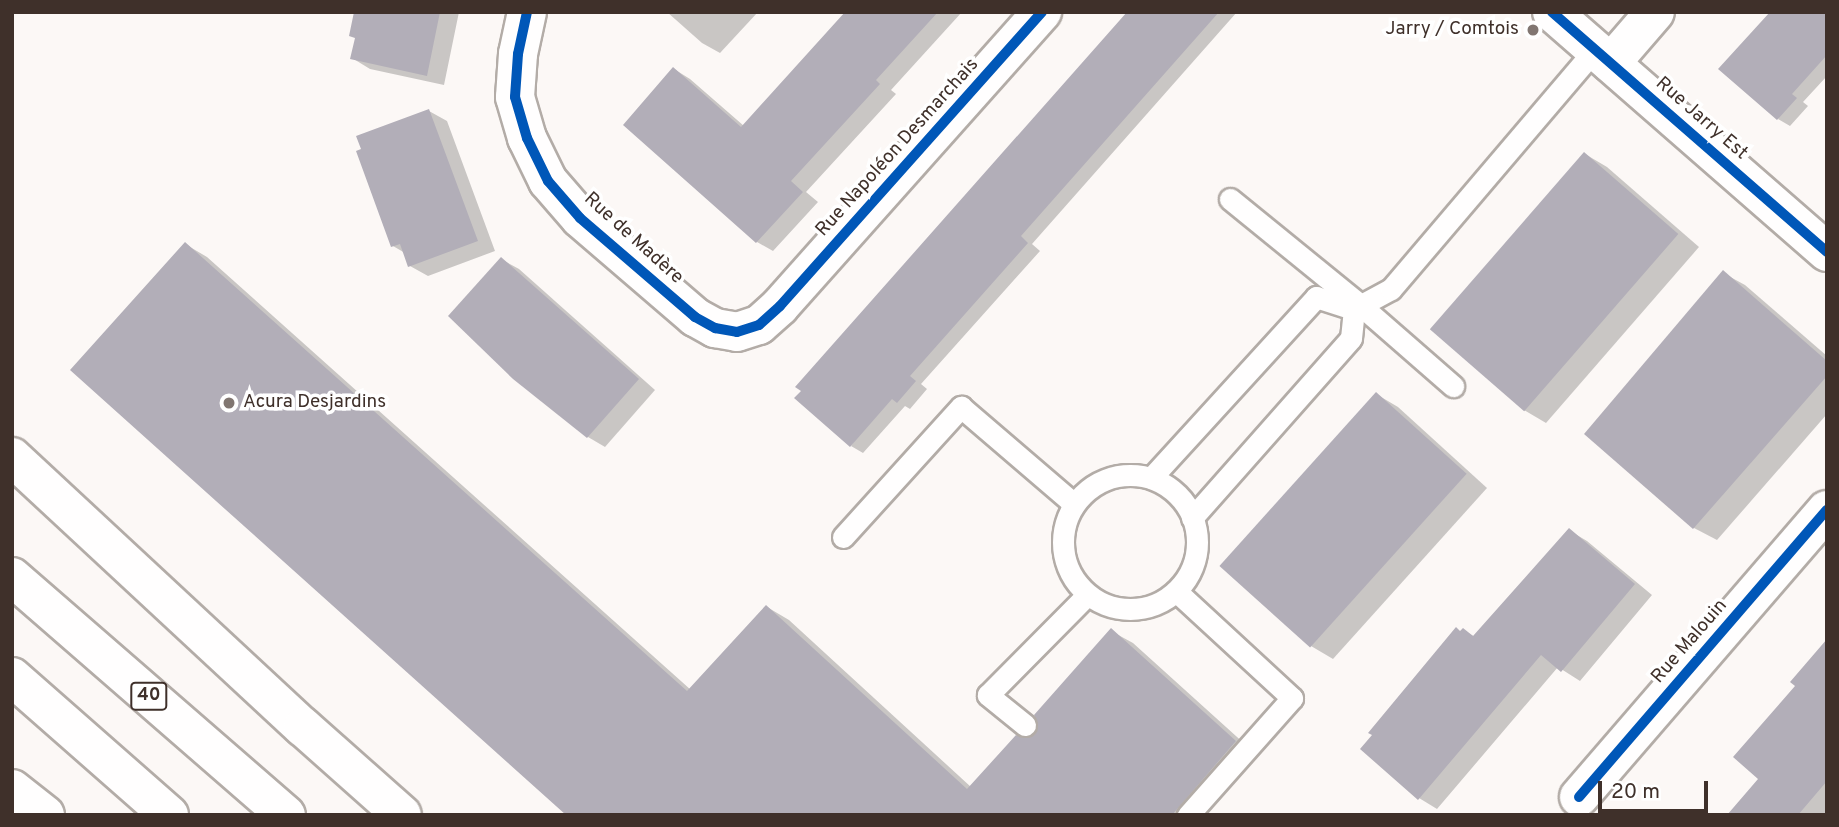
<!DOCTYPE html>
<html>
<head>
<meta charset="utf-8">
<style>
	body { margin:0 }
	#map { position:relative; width:1839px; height:827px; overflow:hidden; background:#fcf8f6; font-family:Overpass,sans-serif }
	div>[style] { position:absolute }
	.shadow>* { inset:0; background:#0003 }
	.building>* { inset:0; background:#b2aeb8; transform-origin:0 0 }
	.roads { filter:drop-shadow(2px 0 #b3aca7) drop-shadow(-2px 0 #b3aca7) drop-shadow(0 2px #b3aca7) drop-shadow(0 -2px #b3aca7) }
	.lane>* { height:21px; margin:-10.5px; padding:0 10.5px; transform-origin:10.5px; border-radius:10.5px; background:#fffefe }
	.lane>.ring { margin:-10.5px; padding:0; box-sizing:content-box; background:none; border:21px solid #fffefe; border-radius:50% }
	.street>* { height:38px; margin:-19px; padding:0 19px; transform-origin:19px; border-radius:19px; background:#fffefe }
	.secondary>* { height:38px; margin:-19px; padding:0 19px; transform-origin:19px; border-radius:19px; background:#fffefe }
	.highway>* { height:38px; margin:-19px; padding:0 19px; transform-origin:19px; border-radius:19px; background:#fffefe }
	.cycleway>* { height:10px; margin:-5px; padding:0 5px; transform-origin:5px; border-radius:5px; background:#0057b8 }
	.dots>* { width:19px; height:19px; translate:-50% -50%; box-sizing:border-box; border:4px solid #fff; border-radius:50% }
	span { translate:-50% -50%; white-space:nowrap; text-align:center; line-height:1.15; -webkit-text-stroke:7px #fff; paint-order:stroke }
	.shield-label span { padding:2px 5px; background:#fff; border:2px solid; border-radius:5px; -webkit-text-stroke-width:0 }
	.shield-label { font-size:18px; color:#3f302a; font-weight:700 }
	.poi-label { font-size:19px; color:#3f302a }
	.right { translate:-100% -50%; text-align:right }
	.left { translate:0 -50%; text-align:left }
	.street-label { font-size:19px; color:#3f302a }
	.frame { position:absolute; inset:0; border:14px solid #3f302a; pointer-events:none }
	.scale { position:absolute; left:1598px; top:781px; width:110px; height:32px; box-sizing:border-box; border:4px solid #3f302a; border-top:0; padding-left:9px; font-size:21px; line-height:24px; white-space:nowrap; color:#3f302a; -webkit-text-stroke:5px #fff; paint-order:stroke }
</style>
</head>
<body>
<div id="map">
	<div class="shadow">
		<i style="clip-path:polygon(356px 12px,459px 12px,444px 85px,370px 69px,352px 58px,357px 38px)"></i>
		<i style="clip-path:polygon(667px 12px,758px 12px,720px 53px,702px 43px)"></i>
		<i style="clip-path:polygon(848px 12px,962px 12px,891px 90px,896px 94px,806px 192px,818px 202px,773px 251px,757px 242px,674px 69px,690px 79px,744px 126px)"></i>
		<i style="clip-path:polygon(1130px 12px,1237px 12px,1032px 244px,1040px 251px,921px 384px,927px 389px,910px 409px,905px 406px,863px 453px,851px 446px)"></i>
		<i style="clip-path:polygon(1827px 12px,1827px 76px,1803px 102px,1808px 106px,1790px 126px,1778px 119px)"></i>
		<i style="clip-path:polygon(429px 111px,447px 121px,495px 251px,428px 276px,410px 266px,405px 253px,393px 246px)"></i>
		<i style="clip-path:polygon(1585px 154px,1607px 167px,1699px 247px,1546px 423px,1524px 410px)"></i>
		<i style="clip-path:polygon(185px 244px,207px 257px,691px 690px,767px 607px,789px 620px,971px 787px,1024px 740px,1036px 735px,1111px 631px,1133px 643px,1257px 755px,1204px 815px,575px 815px)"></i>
		<i style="clip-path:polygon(501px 259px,519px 269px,655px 390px,605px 447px,588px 437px)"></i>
		<i style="clip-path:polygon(1723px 273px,1745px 285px,1827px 356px,1827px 414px,1717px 540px,1694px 528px,1586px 434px)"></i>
		<i style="clip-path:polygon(1376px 394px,1398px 407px,1487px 488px,1333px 659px,1311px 646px)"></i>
		<i style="clip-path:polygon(1570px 531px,1587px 541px,1652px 595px,1580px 681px,1558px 667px,1437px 809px,1419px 798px,1362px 749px,1461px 632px,1463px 630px,1475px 637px)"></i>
		<i style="clip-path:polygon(1827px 642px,1827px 812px,1824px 815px,1729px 815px,1761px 779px,1797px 686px)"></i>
	</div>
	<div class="building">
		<i style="clip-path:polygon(354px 12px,440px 12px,427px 76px,350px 59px,355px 38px,349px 36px)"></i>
		<i style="clip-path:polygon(845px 12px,938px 12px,876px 80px,880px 84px,791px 181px,803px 192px,756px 243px,623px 125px,673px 67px,741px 127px)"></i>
		<i style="clip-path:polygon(1127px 12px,1219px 12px,1021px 236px,1028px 243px,910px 376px,916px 381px,897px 403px,892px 399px,850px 447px,794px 398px,801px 391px,795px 387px)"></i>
		<i style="clip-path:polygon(1770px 12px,1827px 12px,1827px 55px,1792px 94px,1797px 98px,1777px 120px,1718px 69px)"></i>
		<i style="clip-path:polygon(429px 109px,478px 241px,408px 267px,400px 244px,391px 247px,356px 151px,361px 149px,356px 136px)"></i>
		<i style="left:1584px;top:152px;width:125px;height:235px;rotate:41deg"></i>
		<i style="clip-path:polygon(185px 242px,687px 691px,766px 605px,967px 789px,1016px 735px,1024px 738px,1035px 734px,1038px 726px,1034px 715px,1111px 628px,1236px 741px,1172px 815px,566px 815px,70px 370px)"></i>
		<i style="clip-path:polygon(501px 257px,639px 379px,587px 438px,513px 379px,448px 316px)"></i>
		<i style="clip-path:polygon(1723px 270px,1827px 361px,1827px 376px,1693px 529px,1584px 434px)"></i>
		<i style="left:1376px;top:392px;width:122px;height:234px;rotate:42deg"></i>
		<i style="clip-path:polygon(1569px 528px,1635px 584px,1561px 672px,1541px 655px,1418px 800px,1360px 749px,1372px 735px,1368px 733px,1456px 627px,1460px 631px,1463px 628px,1473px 636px)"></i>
		<i style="clip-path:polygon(1827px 639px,1827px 781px,1798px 815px,1727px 815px,1758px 779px,1733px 757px,1795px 686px,1790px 682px)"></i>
	</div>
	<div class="roads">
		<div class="lane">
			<i style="left:1230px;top:199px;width:166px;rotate:39.1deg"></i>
			<i style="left:1359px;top:304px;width:125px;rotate:41.1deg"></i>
			<i class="ring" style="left:1063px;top:475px;width:113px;height:113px"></i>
			<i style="left:1151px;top:478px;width:245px;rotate:-47.6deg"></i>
			<i style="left:1316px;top:297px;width:40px;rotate:18deg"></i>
			<i style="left:1192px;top:518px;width:240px;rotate:-48.5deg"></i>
			<i style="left:1351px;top:338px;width:29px;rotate:-84deg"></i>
			<i style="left:1354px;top:309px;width:42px;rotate:-28.4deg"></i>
			<i style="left:1391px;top:289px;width:315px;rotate:-49.6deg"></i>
			<i style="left:843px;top:537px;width:176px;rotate:-47.8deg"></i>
			<i style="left:961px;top:407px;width:149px;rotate:40.6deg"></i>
			<i style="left:1176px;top:591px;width:158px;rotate:42.7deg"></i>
			<i style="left:1292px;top:698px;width:157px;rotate:131.6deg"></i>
			<i style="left:1025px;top:725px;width:48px;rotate:-141deg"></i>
			<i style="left:988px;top:695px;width:141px;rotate:-45.3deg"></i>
		</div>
		<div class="street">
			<i style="left:527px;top:12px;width:43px;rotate:102.1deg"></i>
			<i style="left:518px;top:54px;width:43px;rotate:94deg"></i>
			<i style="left:515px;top:97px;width:43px;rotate:73.7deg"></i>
			<i style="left:527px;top:138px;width:48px;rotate:64deg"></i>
			<i style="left:548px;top:181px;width:49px;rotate:49.1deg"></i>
			<i style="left:580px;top:218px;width:152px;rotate:40.7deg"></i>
			<i style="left:695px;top:317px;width:23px;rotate:29deg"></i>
			<i style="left:715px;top:328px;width:22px;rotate:10deg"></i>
			<i style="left:737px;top:332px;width:23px;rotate:-18deg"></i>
			<i style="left:759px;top:325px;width:28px;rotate:-42deg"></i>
			<i style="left:780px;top:306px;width:394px;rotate:-48.3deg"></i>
			<i style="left:1611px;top:63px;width:67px;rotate:-49.2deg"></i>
			<i style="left:1579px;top:797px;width:379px;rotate:-49.2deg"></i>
		</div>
		<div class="secondary">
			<i style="left:1552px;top:12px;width:365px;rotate:41.1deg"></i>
			<i style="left:12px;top:457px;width:397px;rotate:42.9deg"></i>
			<i style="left:303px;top:727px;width:132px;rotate:41.6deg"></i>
			<i style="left:12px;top:789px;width:42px;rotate:38.2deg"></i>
		</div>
		<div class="highway">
			<i style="left:12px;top:577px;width:363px;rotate:41deg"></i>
			<i style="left:12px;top:677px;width:209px;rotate:41.3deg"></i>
		</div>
	</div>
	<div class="cycleway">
		<i style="left:527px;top:12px;width:43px;rotate:102.1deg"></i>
		<i style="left:518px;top:54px;width:43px;rotate:94deg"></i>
		<i style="left:515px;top:97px;width:43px;rotate:73.7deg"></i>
		<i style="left:527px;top:138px;width:48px;rotate:64deg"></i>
		<i style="left:548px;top:181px;width:49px;rotate:49.1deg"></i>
		<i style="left:580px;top:218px;width:152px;rotate:40.7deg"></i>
		<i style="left:695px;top:317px;width:23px;rotate:29deg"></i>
		<i style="left:715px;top:328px;width:22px;rotate:10deg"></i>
		<i style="left:737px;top:332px;width:23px;rotate:-18deg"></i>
		<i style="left:759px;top:325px;width:28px;rotate:-42deg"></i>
		<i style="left:780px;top:306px;width:394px;rotate:-48.3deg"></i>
		<i style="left:1552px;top:12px;width:365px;rotate:41.1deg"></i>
		<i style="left:1579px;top:797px;width:379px;rotate:-49.2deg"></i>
	</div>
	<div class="dots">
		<i style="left:1533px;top:30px;background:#817671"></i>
		<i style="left:229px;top:403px;background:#817671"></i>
	</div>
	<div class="shield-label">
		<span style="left:149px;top:696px">40</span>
	</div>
	<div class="poi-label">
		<span class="right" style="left:1519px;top:30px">Jarry / Comtois</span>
		<span class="left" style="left:243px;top:403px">Acura Desjardins</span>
	</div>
	<div class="street-label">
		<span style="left:1701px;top:119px;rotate:41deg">Rue Jarry Est</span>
		<span style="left:898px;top:148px;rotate:-48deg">Rue Napoléon Desmarchais</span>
		<span style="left:633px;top:239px;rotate:42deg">Rue de Madère</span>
		<span style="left:1690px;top:642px;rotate:-49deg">Rue Malouin</span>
	</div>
	<div class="frame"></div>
	<div class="scale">20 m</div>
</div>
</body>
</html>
